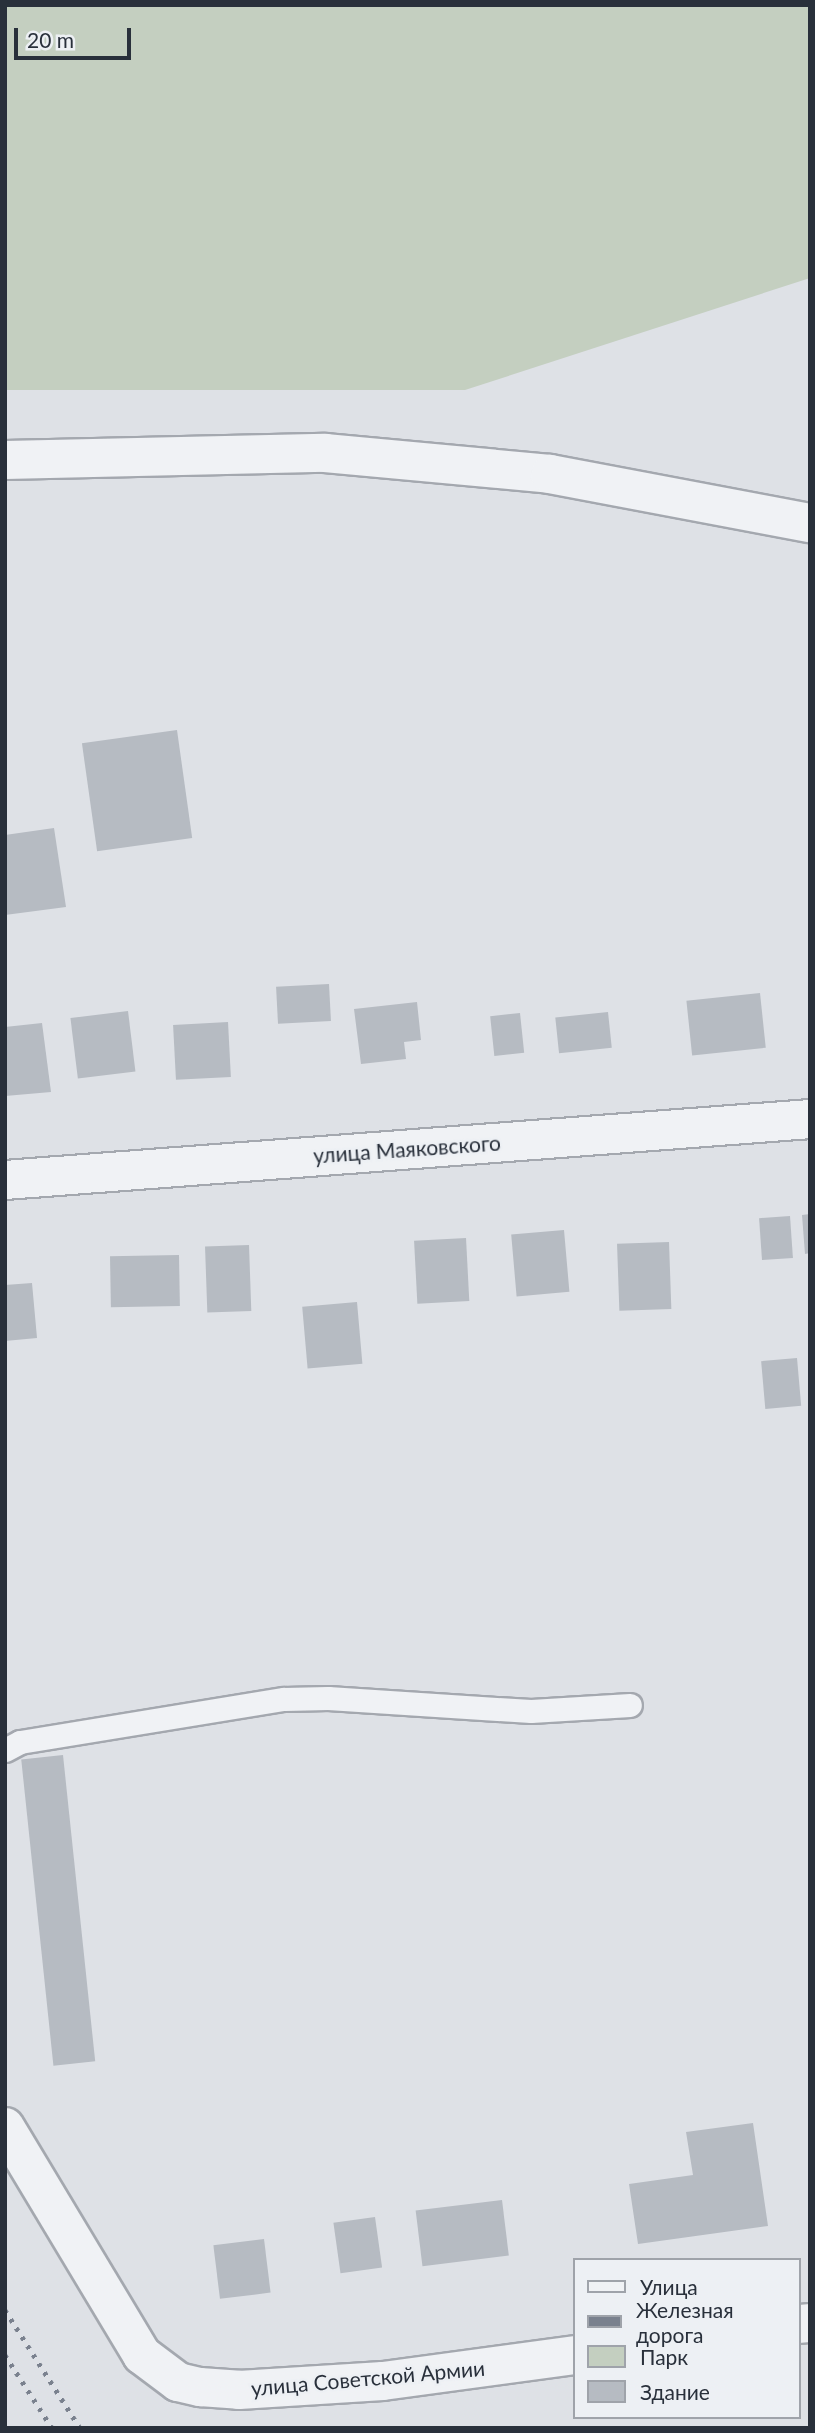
<!DOCTYPE html>
<html>
<head>
<meta charset="utf-8">
<style>
	body { margin:0 }
	#map { position:relative; width:815px; height:2433px; overflow:hidden; background:#dee1e6; font-family:Lato,sans-serif }
	div>[style] { position:absolute }
	.green>* { inset:0; background:#c4cfc0 }
	.building>* { inset:0; background:#b6bbc2; transform-origin:0 0 }
	.roads { filter:drop-shadow(2px 0 #a4a8af) drop-shadow(-2px 0 #a4a8af) drop-shadow(0 2px #a4a8af) drop-shadow(0 -2px #a4a8af) }
	.service>* { height:23px; margin:-11.5px; padding:0 11.5px; transform-origin:11.5px; border-radius:11.5px; background:#f0f2f5 }
	.minor>* { height:38px; margin:-19px; padding:0 19px; transform-origin:19px; border-radius:19px; background:#f0f2f5 }
	.rail>* { height:5px; margin-top:-2.5px; transform-origin:0; background:repeating-linear-gradient(90deg,#7a818e 0 3.5px,transparent 0 10.5px) }
	span { translate:-50% -50%; white-space:nowrap; text-align:center; line-height:1.15; -webkit-text-stroke:5px #edf0f4; paint-order:stroke }
	.street-label { font-size:21px; color:#29303b }
	.frame { position:absolute; inset:0; border:7px solid #29303b; pointer-events:none }
	.legend { position:absolute; left:573px; top:2258px; width:228px; height:161px; box-sizing:border-box; background:#edf0f4; border:2px solid #9fa3aa; margin:0; padding:9px 12px; list-style:none; font-size:21px; color:#29303b }
	.legend li { display:flex; align-items:center; gap:14px; height:35px }
	.legend b { width:35px; border:2px solid #9fa3aa }
	.scale { position:absolute; left:14px; top:28px; width:117px; height:32px; box-sizing:border-box; border:4px solid #29303b; border-top:0; padding-left:9px; font-size:21px; line-height:24px; white-space:nowrap; color:#29303b; -webkit-text-stroke:5px #edf0f4; paint-order:stroke }
</style>
</head>
<body>
<div id="map">
	<div class="green">
		<i style="clip-path:polygon(5px 5px,810px 5px,810px 278px,465px 390px,5px 390px)"></i>
	</div>
	<div class="building">
		<i style="left:177px;top:730px;width:109px;height:96px;rotate:82deg"></i>
		<i style="clip-path:polygon(54px 828px,66px 907px,5px 915px,5px 835px)"></i>
		<i style="left:329px;top:984px;width:37px;height:53px;rotate:87deg"></i>
		<i style="left:760px;top:993px;width:55px;height:74px;rotate:84deg"></i>
		<i style="clip-path:polygon(417px 1002px,421px 1040px,404px 1042px,406px 1059px,361px 1064px,354px 1009px)"></i>
		<i style="left:128px;top:1011px;width:61px;height:58px;rotate:83deg"></i>
		<i style="left:608px;top:1012px;width:36px;height:53px;rotate:84deg"></i>
		<i style="left:520px;top:1013px;width:40px;height:30px;rotate:84deg"></i>
		<i style="left:228px;top:1022px;width:55px;height:55px;rotate:87deg"></i>
		<i style="clip-path:polygon(42px 1023px,51px 1092px,5px 1096px,5px 1027px)"></i>
		<i style="clip-path:polygon(810px 1214px,810px 1253px,805px 1254px,802px 1215px)"></i>
		<i style="left:790px;top:1216px;width:42px;height:31px;rotate:86deg"></i>
		<i style="left:564px;top:1230px;width:62px;height:53px;rotate:85deg"></i>
		<i style="left:466px;top:1238px;width:63px;height:52px;rotate:87deg"></i>
		<i style="left:669px;top:1242px;width:67px;height:52px;rotate:88deg"></i>
		<i style="left:249px;top:1245px;width:66px;height:44px;rotate:88deg"></i>
		<i style="left:179px;top:1255px;width:51px;height:69px;rotate:89deg"></i>
		<i style="clip-path:polygon(32px 1283px,37px 1338px,5px 1341px,5px 1285px)"></i>
		<i style="left:357px;top:1302px;width:62px;height:55px;rotate:85deg"></i>
		<i style="left:797px;top:1358px;width:48px;height:36px;rotate:85deg"></i>
		<i style="left:63px;top:1755px;width:308px;height:42px;rotate:84deg"></i>
		<i style="clip-path:polygon(753px 2123px,768px 2226px,638px 2244px,629px 2184px,693px 2175px,686px 2132px)"></i>
		<i style="left:502px;top:2200px;width:56px;height:87px;rotate:83deg"></i>
		<i style="left:375px;top:2217px;width:51px;height:42px;rotate:82deg"></i>
		<i style="left:264px;top:2239px;width:54px;height:51px;rotate:83deg"></i>
	</div>
	<div class="roads">
		<div class="service">
			<i style="left:5px;top:1750px;width:17px;rotate:-28deg"></i>
			<i style="left:20px;top:1742px;width:267px;rotate:-9.3deg"></i>
			<i style="left:284px;top:1699px;width:44px;rotate:-1.3deg"></i>
			<i style="left:328px;top:1698px;width:203px;rotate:3.7deg"></i>
			<i style="left:531px;top:1711px;width:99px;rotate:-3.5deg"></i>
		</div>
		<div class="minor">
			<i style="left:5px;top:460px;width:320px;rotate:-1.3deg"></i>
			<i style="left:325px;top:453px;width:226px;rotate:5.3deg"></i>
			<i style="left:550px;top:474px;width:265px;rotate:10.7deg"></i>
			<i style="left:5px;top:1180px;width:807px;rotate:-4.33deg"></i>
			<i style="left:5px;top:2127px;width:266px;rotate:59deg"></i>
			<i style="left:142px;top:2355px;width:45px;rotate:36.9deg"></i>
			<i style="left:178px;top:2382px;width:23px;rotate:13deg"></i>
			<i style="left:200px;top:2387px;width:39px;rotate:4deg"></i>
			<i style="left:239px;top:2390px;width:144px;rotate:-3.6deg"></i>
			<i style="left:383px;top:2381px;width:194px;rotate:-7.7deg"></i>
			<i style="left:799px;top:2324px;width:11px;rotate:-5deg"></i>
		</div>
	</div>
	<div class="rail">
		<i style="left:5px;top:2310px;width:140px;rotate:57.6deg"></i>
		<i style="left:5px;top:2355px;width:87px;rotate:57.2deg"></i>
	</div>
	<div class="street-label">
		<span style="left:407px;top:1149px;rotate:-4deg">улица Маяковского</span>
		<span style="left:368px;top:2378px;rotate:-5deg">улица Советской Армии</span>
	</div>
	<div class="frame"></div>
	<ul class="legend">
	<li><b style="height:9px;background:#f0f2f5"></b>Улица</li>
	<li><b style="height:9px;background:#7a818e"></b>Железная дорога</li>
	<li><b style="height:19px;background:#c4cfc0"></b>Парк</li>
	<li><b style="height:19px;background:#b6bbc2"></b>Здание</li>
	</ul>
	<div class="scale">20 m</div>
</div>
</body>
</html>
